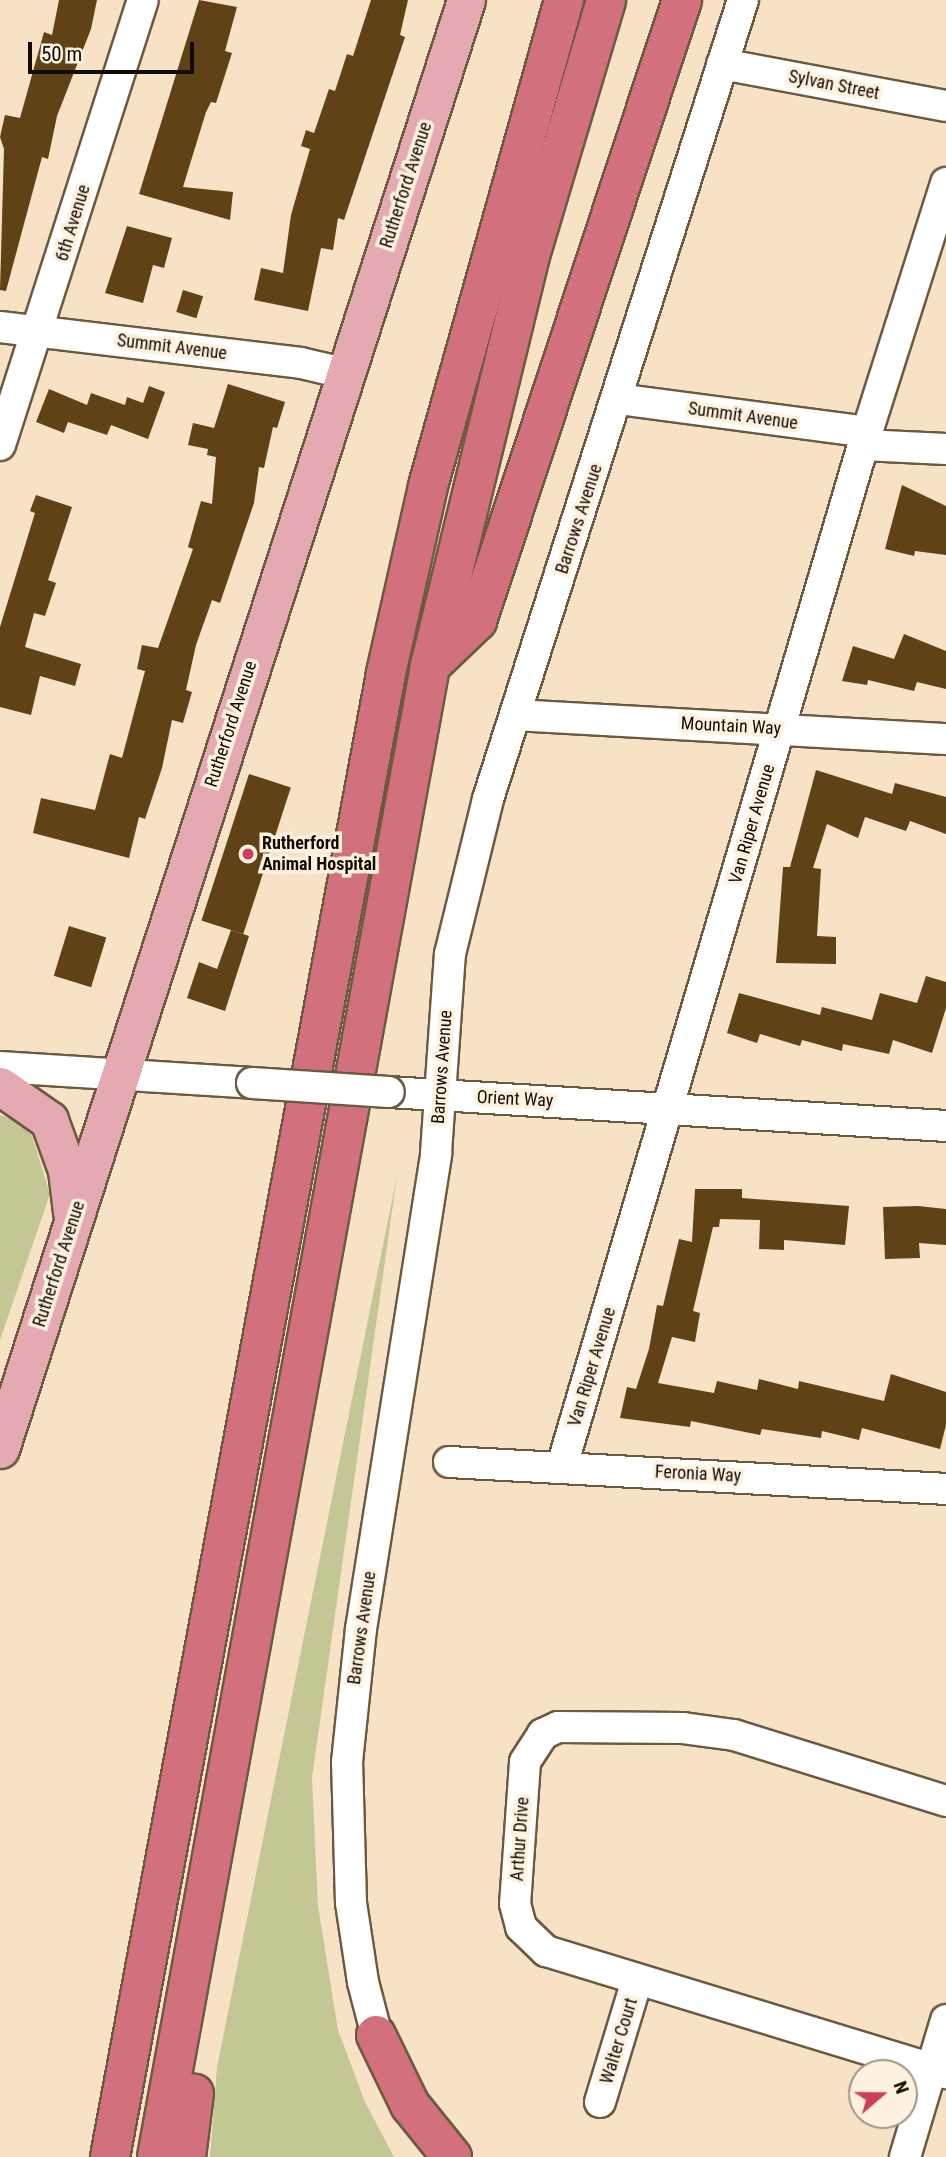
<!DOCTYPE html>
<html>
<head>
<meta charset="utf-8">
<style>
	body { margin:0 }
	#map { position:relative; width:946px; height:2157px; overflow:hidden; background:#f8e2c5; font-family:"Roboto Condensed",sans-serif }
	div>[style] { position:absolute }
	.green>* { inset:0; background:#c3c793 }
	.building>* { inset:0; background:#5f4216; transform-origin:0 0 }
	.roads { filter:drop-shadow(2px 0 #6c5a40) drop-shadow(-2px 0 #6c5a40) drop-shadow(0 2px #6c5a40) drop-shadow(0 -2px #6c5a40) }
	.minor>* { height:30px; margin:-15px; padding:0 15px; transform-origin:15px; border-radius:15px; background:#fff }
	.major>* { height:37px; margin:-18.5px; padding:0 18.5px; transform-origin:18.5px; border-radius:18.5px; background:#e5a9b2 }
	.highway>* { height:38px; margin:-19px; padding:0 19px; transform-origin:19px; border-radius:19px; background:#d3707e }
	.bridges { filter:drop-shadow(2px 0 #6c5a40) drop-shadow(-2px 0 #6c5a40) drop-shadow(0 2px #6c5a40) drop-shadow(0 -2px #6c5a40) }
	.minor-bridge>* { height:30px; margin:-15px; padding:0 15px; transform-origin:15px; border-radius:15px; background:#fff }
	.dots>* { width:19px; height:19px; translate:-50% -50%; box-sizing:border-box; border:4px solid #fef1df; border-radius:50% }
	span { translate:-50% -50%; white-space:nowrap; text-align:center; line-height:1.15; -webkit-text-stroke:7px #fef1df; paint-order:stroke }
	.street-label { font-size:18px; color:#120b03 }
	.poi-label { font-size:18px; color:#120b03; font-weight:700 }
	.left { translate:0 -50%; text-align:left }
	.north { position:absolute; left:848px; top:2059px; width:70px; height:70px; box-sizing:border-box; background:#fef1df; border:2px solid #a09587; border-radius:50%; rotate:70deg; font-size:19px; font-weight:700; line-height:28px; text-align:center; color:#120b03 }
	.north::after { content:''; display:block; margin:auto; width:24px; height:32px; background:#cd3d5d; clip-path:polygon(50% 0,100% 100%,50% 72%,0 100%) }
	.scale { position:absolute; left:28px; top:42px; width:166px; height:32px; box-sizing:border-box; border:4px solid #120b03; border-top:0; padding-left:9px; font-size:21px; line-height:24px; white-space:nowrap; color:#120b03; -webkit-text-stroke:5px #fef1df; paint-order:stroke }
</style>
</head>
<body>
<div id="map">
	<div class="green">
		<i style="clip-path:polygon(0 1115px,28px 1123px,50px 1194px,0 1340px)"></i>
		<i style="clip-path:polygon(397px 1176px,312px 1778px,318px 1906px,338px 2030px,365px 2102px,394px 2157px,210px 2157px,217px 2067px)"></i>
	</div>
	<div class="building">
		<i style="clip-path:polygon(59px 0,97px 0,91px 29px,57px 116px,48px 159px,42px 157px,6px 291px,0 290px,4px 149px,0 137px,5px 115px,20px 118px,44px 32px,52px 35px)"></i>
		<i style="clip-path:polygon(199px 0,237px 7px,225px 51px,232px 53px,216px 103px,211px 102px,206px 112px,183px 187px,233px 192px,230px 220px,139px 194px)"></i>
		<i style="clip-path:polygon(371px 0,408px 0,400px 35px,405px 37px,344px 220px,338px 218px,333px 250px,321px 248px,308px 311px,254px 300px,261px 268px,283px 273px,291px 215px,310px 149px,301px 146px,306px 130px,314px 133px,329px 89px,335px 91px,347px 54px,353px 56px)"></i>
		<i style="clip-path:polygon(127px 226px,172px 238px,164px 268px,153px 265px,143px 303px,105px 293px)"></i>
		<i style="left:183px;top:290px;width:21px;height:23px;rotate:17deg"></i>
		<i style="clip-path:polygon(228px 384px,285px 402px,277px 428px,273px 427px,264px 468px,259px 467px,254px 503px,220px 603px,212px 600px,196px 645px,186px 690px,192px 692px,183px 723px,172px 720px,162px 768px,145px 819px,139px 817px,129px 858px,33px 833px,41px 798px,95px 810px,110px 754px,122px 758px,145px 671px,137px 669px,142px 645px,158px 648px,193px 549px,188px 547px,201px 501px,212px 504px,216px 457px,207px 455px,208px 449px,188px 445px,193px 423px,214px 428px)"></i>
		<i style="clip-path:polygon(149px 386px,165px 392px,148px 439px,111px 425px,107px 435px,68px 422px,64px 433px,36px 422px,49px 389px,87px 405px,91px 393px,125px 405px,127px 397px,143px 403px)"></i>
		<i style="clip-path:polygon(902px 485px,946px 506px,946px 555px,915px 551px,914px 556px,885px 549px)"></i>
		<i style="clip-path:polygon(36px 495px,72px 507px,48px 580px,56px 583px,45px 616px,34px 613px,25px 647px,81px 664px,75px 686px,40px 676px,31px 715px,0 707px,0 627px,35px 513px,30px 511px)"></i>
		<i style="clip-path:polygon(904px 634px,946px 651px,946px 689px,917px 682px,914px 691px,868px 680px,867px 685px,842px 681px,853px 646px,894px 659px)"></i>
		<i style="clip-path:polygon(816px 770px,892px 794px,895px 783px,946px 797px,946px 834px,910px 821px,906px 831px,865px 817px,858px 838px,827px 824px,813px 868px,821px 869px,817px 936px,836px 937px,836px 964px,776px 963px,783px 867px,790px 867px)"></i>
		<i style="left:249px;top:774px;width:44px;height:154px;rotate:18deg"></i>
		<i style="left:69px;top:926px;width:39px;height:52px;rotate:17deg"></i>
		<i style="clip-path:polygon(231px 930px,249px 936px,225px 1011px,187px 998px,199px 962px,217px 969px)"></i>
		<i style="clip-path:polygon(926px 976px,946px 982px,946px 1008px,932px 1053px,893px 1040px,889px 1054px,843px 1044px,842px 1051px,802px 1040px,800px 1046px,760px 1034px,757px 1043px,727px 1033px,739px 993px,820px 1015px,822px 1007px,872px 1020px,880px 993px,917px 1003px)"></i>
		<i style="clip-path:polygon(695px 1189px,742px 1189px,742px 1198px,849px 1206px,845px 1245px,784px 1240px,784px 1250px,759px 1249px,760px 1220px,720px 1219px,719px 1227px,713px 1227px,693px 1311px,700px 1313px,695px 1342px,672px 1337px,658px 1383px,714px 1393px,717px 1381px,757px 1390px,759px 1379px,798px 1389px,799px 1381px,884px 1401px,891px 1374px,946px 1392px,946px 1425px,940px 1449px,862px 1428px,859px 1440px,822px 1431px,821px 1438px,762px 1429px,760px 1435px,691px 1421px,690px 1427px,620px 1418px,627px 1387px,636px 1389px,649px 1349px,657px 1305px,663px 1306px,679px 1239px,692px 1242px)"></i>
		<i style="clip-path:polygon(918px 1206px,946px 1209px,946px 1245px,919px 1243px,920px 1258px,885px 1259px,883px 1207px)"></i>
	</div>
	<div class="roads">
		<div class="minor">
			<i style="left:722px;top:64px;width:228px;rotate:10.6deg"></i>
			<i style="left:0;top:327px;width:303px;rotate:6.8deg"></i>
			<i style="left:301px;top:363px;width:43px;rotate:13.4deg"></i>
			<i style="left:618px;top:399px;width:251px;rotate:7.5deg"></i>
			<i style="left:0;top:445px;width:467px;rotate:-72.2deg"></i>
			<i style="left:863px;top:445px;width:83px;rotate:2.8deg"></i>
			<i style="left:516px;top:715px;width:431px;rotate:3.2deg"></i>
			<i style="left:0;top:1067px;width:253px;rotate:3.6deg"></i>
			<i style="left:389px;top:1092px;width:558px;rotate:3.49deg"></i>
			<i style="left:449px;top:1462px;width:498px;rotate:3.1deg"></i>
			<i style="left:562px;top:1466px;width:1064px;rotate:-73.57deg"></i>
			<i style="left:863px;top:445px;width:275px;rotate:-72.4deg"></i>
			<i style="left:946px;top:1801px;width:222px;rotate:-162.7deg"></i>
			<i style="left:734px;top:1735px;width:51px;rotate:-172.2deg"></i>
			<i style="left:683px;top:1728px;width:125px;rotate:-179.5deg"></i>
			<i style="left:558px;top:1727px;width:17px;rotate:155deg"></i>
			<i style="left:543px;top:1734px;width:33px;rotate:123deg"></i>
			<i style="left:525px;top:1762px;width:142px;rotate:94deg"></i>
			<i style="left:515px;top:1904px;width:24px;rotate:75deg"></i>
			<i style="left:521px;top:1927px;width:35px;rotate:44deg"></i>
			<i style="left:546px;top:1951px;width:418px;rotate:17deg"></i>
			<i style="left:382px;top:2055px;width:75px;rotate:-104.6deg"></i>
			<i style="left:363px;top:1982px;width:80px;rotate:-98.6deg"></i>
			<i style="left:351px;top:1903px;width:141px;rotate:-91.6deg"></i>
			<i style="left:347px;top:1762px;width:134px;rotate:-84deg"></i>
			<i style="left:361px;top:1629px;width:482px;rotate:-81deg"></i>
			<i style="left:436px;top:1153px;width:199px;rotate:-86deg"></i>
			<i style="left:450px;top:954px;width:160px;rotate:-76.2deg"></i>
			<i style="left:488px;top:799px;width:839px;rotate:-72.3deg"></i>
			<i style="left:600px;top:2102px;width:127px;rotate:-73.1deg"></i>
			<i style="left:905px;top:2157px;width:143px;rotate:-73.3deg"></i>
		</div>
		<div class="major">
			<i style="left:0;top:1086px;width:60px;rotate:34.8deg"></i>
			<i style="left:49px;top:1120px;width:53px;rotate:70.2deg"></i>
			<i style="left:67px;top:1170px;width:42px;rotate:83.2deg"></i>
			<i style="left:0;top:1449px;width:1522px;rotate:-72.17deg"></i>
		</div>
		<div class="highway">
			<i style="left:430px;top:666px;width:65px;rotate:-43.8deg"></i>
			<i style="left:477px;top:621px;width:654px;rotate:-71.73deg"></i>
			<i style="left:376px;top:2035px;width:78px;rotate:64.1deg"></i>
			<i style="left:410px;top:2105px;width:67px;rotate:51.1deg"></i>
			<i style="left:110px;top:2157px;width:1509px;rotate:-79.46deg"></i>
			<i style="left:386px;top:673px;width:192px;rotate:-77.3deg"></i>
			<i style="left:428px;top:486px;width:505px;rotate:-74.37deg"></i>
			<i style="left:157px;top:2157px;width:1516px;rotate:-79.62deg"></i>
			<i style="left:430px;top:666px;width:419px;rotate:-76.3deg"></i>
			<i style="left:529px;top:259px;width:270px;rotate:-73.4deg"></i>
			<i style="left:186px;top:2157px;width:64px;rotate:-82.9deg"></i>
		</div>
	</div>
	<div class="bridges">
		<div class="minor-bridge">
			<i style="left:252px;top:1083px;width:137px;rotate:3.8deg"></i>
		</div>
	</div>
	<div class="dots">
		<i style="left:248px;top:854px;background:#cd3d5d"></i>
	</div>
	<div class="street-label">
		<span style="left:834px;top:85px;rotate:11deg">Sylvan Street</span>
		<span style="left:406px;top:185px;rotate:-72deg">Rutherford Avenue</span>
		<span style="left:73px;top:223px;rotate:-73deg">6th Avenue</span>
		<span style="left:172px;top:347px;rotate:7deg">Summit Avenue</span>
		<span style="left:743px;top:416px;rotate:8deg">Summit Avenue</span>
		<span style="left:579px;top:519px;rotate:-72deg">Barrows Avenue</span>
		<span style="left:231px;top:724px;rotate:-72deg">Rutherford Avenue</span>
		<span style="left:731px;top:726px;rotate:3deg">Mountain Way</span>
		<span style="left:752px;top:824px;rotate:-74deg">Van Riper Avenue</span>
		<span style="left:442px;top:1067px;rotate:-86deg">Barrows Avenue</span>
		<span style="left:515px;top:1099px;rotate:3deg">Orient Way</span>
		<span style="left:59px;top:1264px;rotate:-72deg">Rutherford Avenue</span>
		<span style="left:592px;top:1367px;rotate:-73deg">Van Riper Avenue</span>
		<span style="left:698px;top:1474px;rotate:3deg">Feronia Way</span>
		<span style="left:362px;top:1628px;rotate:-82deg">Barrows Avenue</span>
		<span style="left:520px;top:1839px;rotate:-86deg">Arthur Drive</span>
		<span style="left:619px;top:2041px;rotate:-73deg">Walter Court</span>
	</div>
	<div class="poi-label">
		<span class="left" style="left:262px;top:854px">Rutherford<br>Animal Hospital</span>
	</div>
	<div class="north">N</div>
	<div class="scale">50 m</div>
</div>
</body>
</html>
